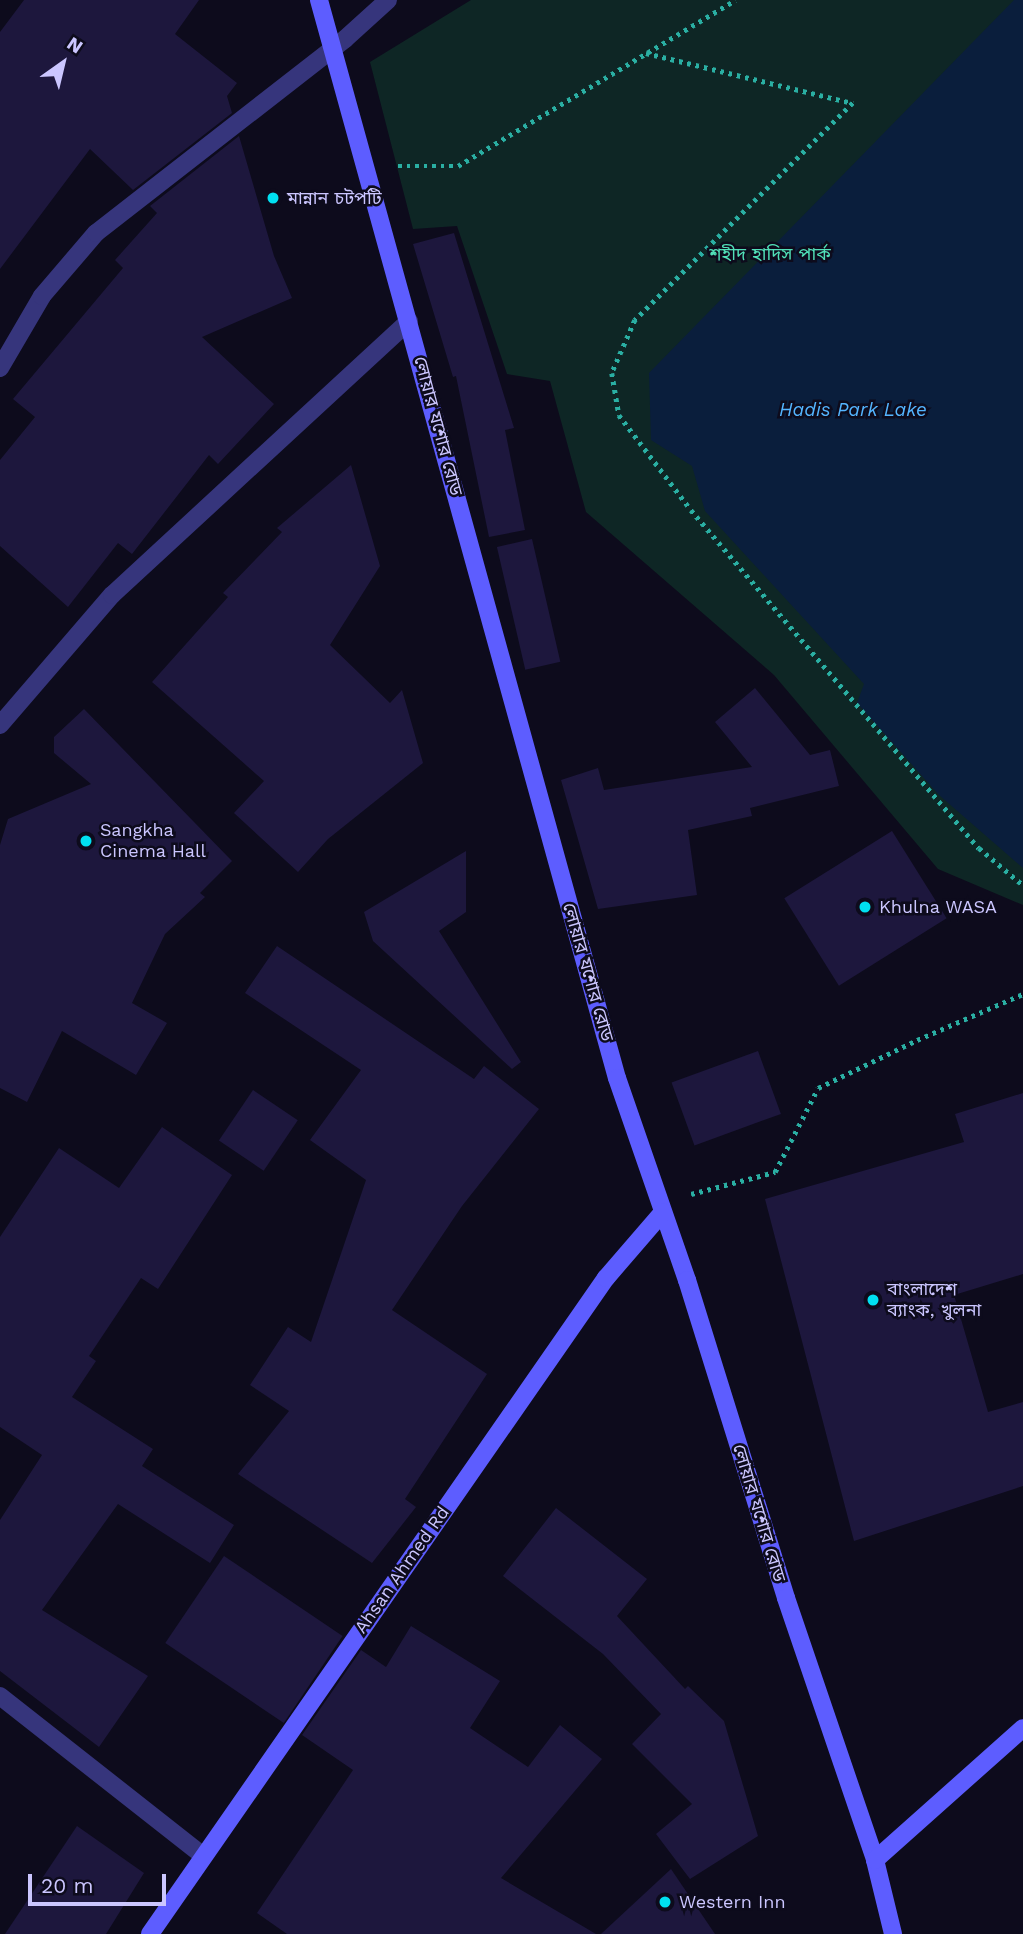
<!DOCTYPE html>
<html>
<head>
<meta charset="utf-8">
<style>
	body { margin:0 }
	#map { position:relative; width:1023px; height:1934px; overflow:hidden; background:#0d0b1c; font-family:"Work Sans","Noto Sans Bengali",sans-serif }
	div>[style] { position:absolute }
	.green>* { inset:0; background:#0e2625 }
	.water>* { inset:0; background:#0a1e3c }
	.building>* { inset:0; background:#1d173d; transform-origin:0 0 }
	.path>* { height:4.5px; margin-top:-2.25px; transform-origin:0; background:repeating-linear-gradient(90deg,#2aafa3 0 3.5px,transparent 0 8.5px) }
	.street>* { height:18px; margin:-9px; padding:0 9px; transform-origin:9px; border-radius:9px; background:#36357c }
	.secondary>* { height:18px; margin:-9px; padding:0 9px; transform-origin:9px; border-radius:9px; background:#5d5dff }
	.dots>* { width:19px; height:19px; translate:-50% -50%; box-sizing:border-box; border:4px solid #0d0b1c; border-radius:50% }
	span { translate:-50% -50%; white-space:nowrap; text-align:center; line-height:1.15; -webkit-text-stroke:5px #0d0b1c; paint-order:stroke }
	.poi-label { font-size:18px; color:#cbc6ff }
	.left { translate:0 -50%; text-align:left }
	.park-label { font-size:18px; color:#51e0b8 }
	.street-label { font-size:18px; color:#cbc6ff }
	.water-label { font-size:19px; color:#54b5ff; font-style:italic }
	.north { position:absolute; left:28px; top:28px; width:70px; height:70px; -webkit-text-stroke:5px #0d0b1c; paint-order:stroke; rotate:34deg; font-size:19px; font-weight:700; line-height:28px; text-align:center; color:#cbc6ff }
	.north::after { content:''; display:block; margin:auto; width:24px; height:32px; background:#cbc6ff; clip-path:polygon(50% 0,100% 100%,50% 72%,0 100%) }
	.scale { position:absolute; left:28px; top:1874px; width:138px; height:32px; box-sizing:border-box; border:4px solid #cbc6ff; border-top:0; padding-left:9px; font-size:21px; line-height:24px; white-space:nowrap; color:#cbc6ff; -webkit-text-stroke:5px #0d0b1c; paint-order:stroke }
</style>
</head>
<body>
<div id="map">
	<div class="green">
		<i style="clip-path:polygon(471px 0,1023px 0,1023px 905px,938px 869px,774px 675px,586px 512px,550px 381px,507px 374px,457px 226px,413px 229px,370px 62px)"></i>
	</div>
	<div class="water">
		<i style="clip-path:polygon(1014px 0,1023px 0,1023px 868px,939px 795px,857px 703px,864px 684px,705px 511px,692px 466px,651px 440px,649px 373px)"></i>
	</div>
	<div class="building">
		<i style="clip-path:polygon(24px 0,199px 0,175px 34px,237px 83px,227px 96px,232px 113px,133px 190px,90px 149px,0 269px,0 32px)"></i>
		<i style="clip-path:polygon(239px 136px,274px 256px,292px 298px,202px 337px,274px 404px,218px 464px,209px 455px,132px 554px,118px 543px,68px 607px,0 546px,0 460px,35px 417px,13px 399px,123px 268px,115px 260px,157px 213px,150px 206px)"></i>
		<i style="clip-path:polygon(454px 233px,514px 428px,505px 430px,525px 530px,489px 537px,456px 376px,453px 377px,413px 244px)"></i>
		<i style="clip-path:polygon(351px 465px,380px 566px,330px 645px,390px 703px,402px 690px,423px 763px,328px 839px,298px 872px,234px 813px,264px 781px,152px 682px,228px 597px,223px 593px,282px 532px,277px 528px)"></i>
		<i style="left:532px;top:539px;width:126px;height:36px;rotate:77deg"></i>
		<i style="clip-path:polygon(755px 688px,810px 755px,830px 750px,839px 786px,750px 808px,752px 816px,688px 830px,697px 895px,598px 909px,561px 780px,598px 768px,604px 790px,752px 767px,715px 722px)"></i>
		<i style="clip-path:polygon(84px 709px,232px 861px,200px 893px,205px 897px,165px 934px,132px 1003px,167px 1023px,136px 1075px,62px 1031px,27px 1102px,0 1088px,0 845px,8px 819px,91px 784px,54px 753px,54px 737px)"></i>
		<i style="left:892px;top:831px;width:103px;height:127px;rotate:58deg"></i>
		<i style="clip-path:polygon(466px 851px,466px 912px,439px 931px,521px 1062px,512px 1069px,373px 941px,364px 912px)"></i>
		<i style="clip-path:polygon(277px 946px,474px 1079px,484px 1066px,539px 1109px,462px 1206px,392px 1310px,487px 1374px,405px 1499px,416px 1507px,372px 1563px,238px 1474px,289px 1411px,250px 1385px,288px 1327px,311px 1342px,366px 1180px,310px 1140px,361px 1070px,245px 993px)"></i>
		<i style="left:758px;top:1051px;width:67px;height:92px;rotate:70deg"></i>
		<i style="left:253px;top:1090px;width:54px;height:61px;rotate:34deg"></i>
		<i style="clip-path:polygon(1023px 1093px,1023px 1274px,954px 1295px,988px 1412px,1023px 1402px,1023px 1486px,854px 1541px,765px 1199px,964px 1142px,955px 1114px)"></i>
		<i style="clip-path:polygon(162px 1127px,232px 1175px,158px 1289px,141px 1278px,89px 1356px,96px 1361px,72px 1397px,153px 1449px,142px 1466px,234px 1525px,210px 1563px,118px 1504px,42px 1610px,148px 1676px,99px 1747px,0 1671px,0 1520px,42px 1455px,0 1427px,0 1237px,59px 1148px,119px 1188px)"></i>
		<i style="clip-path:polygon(556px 1508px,647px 1579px,617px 1616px,685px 1689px,688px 1686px,724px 1721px,758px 1836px,690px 1879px,656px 1834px,692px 1804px,632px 1744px,661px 1714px,603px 1654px,503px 1576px)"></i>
		<i style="left:224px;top:1556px;width:143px;height:105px;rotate:34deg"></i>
		<i style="clip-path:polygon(411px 1626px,500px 1681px,470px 1728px,528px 1767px,560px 1725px,602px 1759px,501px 1878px,596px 1934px,287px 1934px,257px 1913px,353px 1770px,302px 1735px,361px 1650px,386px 1667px)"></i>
		<i style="clip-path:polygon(77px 1826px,144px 1873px,106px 1934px,5px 1934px)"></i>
		<i style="clip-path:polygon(671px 1869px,715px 1934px,601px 1934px)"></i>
	</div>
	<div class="path">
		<i style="left:646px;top:53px;width:213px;rotate:13.6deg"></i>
		<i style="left:853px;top:103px;width:308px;rotate:135.1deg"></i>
		<i style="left:635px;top:320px;width:58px;rotate:113.5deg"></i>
		<i style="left:612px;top:373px;width:43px;rotate:80.5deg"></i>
		<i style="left:619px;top:415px;width:119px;rotate:52.8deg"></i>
		<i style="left:691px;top:510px;width:444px;rotate:49.6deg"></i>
		<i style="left:979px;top:848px;width:57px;rotate:40.1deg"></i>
		<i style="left:398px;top:166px;width:60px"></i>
		<i style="left:458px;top:166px;width:323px;rotate:-30.9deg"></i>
		<i style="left:691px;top:1194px;width:87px;rotate:-14.7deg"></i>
		<i style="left:775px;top:1172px;width:94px;rotate:-62.9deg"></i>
		<i style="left:818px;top:1088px;width:110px;rotate:-25.9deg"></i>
		<i style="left:917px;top:1040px;width:116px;rotate:-23.5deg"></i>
	</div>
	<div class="street">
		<i style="left:0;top:368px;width:83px;rotate:-59.7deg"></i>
		<i style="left:42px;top:296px;width:83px;rotate:-49.4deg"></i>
		<i style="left:96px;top:233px;width:316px;rotate:-37.9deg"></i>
		<i style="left:345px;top:39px;width:58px;rotate:-42.2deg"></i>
		<i style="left:0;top:725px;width:172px;rotate:-49.3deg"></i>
		<i style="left:112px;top:595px;width:404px;rotate:-42.7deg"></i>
		<i style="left:0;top:1696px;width:258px;rotate:38.2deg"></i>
	</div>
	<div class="secondary">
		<i style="left:319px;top:0;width:1118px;rotate:74.55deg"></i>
		<i style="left:617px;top:1078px;width:214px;rotate:70.9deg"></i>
		<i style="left:687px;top:1280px;width:333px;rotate:72.7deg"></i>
		<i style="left:786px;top:1598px;width:277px;rotate:71.2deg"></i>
		<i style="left:875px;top:1860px;width:76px;rotate:76.3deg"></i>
		<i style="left:875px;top:1860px;width:198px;rotate:-41.7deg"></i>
		<i style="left:150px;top:1934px;width:799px;rotate:-55.2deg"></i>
		<i style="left:606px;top:1278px;width:87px;rotate:-49.2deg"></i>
	</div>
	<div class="dots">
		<i style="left:273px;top:198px;background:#00e0f1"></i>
		<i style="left:86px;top:841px;background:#00e0f1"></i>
		<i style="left:865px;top:907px;background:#00e0f1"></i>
		<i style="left:873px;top:1300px;background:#00e0f1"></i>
		<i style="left:665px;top:1902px;background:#00e0f1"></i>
	</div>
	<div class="poi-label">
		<span class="left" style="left:287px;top:198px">মান্নান চটপটি</span>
		<span class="left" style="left:100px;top:841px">Sangkha<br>Cinema Hall</span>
		<span class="left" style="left:879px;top:907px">Khulna WASA</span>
		<span class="left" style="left:887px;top:1300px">বাংলাদেশ<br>ব্যাংক, খুলনা</span>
		<span class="left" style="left:679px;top:1902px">Western Inn</span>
	</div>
	<div class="park-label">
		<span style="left:770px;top:254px">শহীদ হাদিস পার্ক</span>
	</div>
	<div class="street-label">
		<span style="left:438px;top:426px;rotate:75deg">লোয়ার যশোর রোড</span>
		<span style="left:588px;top:972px;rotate:74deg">লোয়ার যশোর রোড</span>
		<span style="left:759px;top:1513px;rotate:73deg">লোয়ার যশোর রোড</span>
		<span style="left:402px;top:1570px;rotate:-55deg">Ahsan Ahmed Rd</span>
	</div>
	<div class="water-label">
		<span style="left:853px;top:410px">Hadis Park Lake</span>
	</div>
	<div class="north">N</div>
	<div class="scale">20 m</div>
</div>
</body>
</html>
